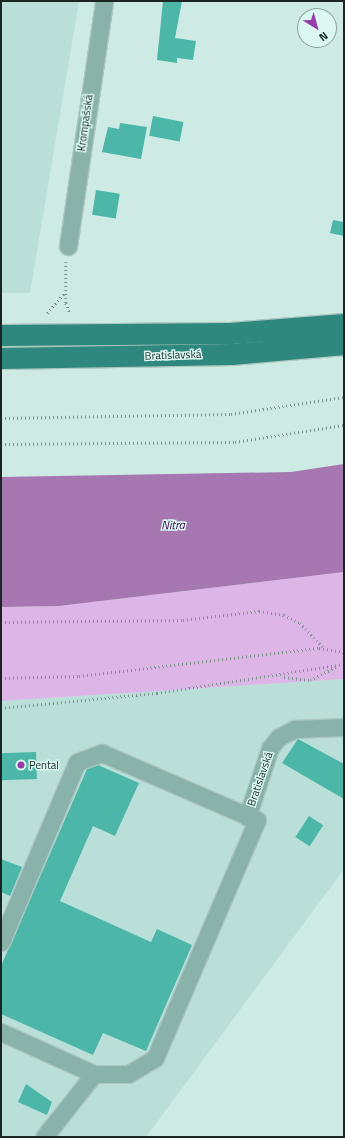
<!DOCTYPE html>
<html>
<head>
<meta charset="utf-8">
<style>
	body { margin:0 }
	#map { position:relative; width:345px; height:1138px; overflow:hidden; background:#cdeae4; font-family:"Titillium Web",sans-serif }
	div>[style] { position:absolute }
	.built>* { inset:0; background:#b9dfd8 }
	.green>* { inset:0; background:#ddb5e7 }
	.water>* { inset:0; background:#a677b1 }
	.building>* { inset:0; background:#4cb7a9; transform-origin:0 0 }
	.path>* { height:2.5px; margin-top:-1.25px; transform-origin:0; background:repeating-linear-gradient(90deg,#7f9490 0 1px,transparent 0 4px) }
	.roads { filter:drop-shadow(1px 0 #adc7c1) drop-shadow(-1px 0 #adc7c1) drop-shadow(0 1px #adc7c1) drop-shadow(0 -1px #adc7c1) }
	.minor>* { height:17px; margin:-8.5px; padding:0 8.5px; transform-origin:8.5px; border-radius:8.5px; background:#89b2ab }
	.major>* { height:21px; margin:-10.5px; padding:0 10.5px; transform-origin:10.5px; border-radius:10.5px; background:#2f887d }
	.dots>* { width:11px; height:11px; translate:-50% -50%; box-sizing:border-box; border:2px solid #daf7f2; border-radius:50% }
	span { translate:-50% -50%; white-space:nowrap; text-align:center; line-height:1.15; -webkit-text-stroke:3px #daf7f2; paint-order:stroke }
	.street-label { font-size:11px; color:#1b2624 }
	.poi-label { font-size:11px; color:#1b2624 }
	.left { translate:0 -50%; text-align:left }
	.water-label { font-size:12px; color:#480a55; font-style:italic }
	.frame { position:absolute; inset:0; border:2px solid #1b2624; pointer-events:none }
	.north { position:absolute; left:297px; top:8px; width:40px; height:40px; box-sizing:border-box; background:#daf7f2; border:1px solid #8ea3a0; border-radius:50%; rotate:143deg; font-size:11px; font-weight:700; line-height:16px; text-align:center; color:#1b2624 }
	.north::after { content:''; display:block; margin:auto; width:14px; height:18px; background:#953eaa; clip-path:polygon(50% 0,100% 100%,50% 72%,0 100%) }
</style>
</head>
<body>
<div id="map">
	<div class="built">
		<i style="clip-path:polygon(1px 1px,79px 1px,30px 293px,1px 293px)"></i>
		<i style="clip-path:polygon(344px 679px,344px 869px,146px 1137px,1px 1137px,1px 701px)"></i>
	</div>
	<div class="green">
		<i style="clip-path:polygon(344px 572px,344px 679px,1px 701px,1px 607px,59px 606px)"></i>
	</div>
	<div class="water">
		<i style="clip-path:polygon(344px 464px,344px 572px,59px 606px,1px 607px,1px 477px,291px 472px)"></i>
	</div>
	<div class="building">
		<i style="clip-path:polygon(163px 1px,182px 1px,175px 38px,196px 41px,193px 60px,177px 58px,177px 63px,157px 60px)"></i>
		<i style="left:153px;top:116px;width:31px;height:20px;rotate:11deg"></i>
		<i style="clip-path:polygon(120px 123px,147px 127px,141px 159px,102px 152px,108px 127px,119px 129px)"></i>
		<i style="left:96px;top:190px;width:24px;height:25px;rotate:9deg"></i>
		<i style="clip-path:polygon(333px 220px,344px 222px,344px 236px,330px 233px)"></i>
		<i style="clip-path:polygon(298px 739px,344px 764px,344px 799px,282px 763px)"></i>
		<i style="left:36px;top:752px;width:27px;height:35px;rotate:88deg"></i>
		<i style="clip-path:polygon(98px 765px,139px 783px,115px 836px,93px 826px,60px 901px,151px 942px,157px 929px,192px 945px,146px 1051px,103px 1033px,93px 1055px,1px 1014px,1px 966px,87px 769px)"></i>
		<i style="left:309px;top:816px;width:17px;height:25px;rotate:33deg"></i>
		<i style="clip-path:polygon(1px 859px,22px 867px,10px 896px,1px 892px)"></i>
		<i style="clip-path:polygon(26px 1084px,52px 1102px,47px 1115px,18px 1102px)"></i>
	</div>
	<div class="path">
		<i style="left:66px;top:262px;width:41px;rotate:90deg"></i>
		<i style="left:66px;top:303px;width:11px;rotate:68deg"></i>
		<i style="left:47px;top:313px;width:28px;rotate:-49deg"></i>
		<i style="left:1px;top:418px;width:230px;rotate:-1deg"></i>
		<i style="left:231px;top:414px;width:114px;rotate:-8.6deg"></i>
		<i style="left:1px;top:444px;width:234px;rotate:-0.5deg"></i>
		<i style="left:235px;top:442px;width:110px;rotate:-8.9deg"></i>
		<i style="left:1px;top:622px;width:182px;rotate:-0.6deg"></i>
		<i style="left:183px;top:620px;width:77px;rotate:-6.8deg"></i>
		<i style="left:259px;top:611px;width:25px;rotate:9deg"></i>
		<i style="left:284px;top:615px;width:18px;rotate:27deg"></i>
		<i style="left:300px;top:623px;width:35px;rotate:46deg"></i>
		<i style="left:284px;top:677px;width:26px;rotate:7deg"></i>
		<i style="left:310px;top:680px;width:29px;rotate:-27deg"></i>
		<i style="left:1px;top:678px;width:78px;rotate:-1.5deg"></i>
		<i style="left:79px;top:676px;width:242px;rotate:-6.7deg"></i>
		<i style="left:319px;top:648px;width:25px;rotate:9deg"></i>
		<i style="left:1px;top:708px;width:157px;rotate:-5.5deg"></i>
		<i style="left:157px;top:693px;width:189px;rotate:-8.8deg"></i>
	</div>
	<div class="roads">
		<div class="minor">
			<i style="left:68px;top:246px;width:248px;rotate:-81.6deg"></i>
			<i style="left:247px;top:817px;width:73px;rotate:-71.6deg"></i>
			<i style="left:270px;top:748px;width:14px;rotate:-51deg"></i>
			<i style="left:279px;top:737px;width:18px;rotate:-27deg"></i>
			<i style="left:295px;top:729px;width:49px;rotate:-2.3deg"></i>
			<i style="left:1px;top:942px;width:195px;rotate:-67.1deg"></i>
			<i style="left:77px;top:762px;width:27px;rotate:-20deg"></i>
			<i style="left:102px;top:753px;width:169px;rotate:23.4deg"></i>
			<i style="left:257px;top:820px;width:259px;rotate:113.2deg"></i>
			<i style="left:155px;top:1058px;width:31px;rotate:149deg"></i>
			<i style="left:128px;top:1074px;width:34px;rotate:180deg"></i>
			<i style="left:94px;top:1074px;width:102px;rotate:-155.7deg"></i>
			<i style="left:44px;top:1137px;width:80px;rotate:-51.6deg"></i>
		</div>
		<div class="major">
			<i style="left:1px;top:335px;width:229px;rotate:-0.5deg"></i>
			<i style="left:230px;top:333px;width:114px;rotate:-4.5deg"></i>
			<i style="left:1px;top:358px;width:230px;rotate:-1deg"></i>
			<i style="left:231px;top:354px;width:113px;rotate:-5.1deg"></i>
		</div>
	</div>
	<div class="dots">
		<i style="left:21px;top:765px;background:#953eaa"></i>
	</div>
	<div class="street-label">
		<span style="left:85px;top:123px;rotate:-82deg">Krompašská</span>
		<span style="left:173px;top:355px;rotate:-2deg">Bratislavská</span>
		<span style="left:260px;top:779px;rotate:-71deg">Bratislavská</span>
	</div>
	<div class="poi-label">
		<span class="left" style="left:29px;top:765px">Pental</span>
	</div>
	<div class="water-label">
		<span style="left:173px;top:525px;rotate:-1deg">Nitra</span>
	</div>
	<div class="frame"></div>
	<div class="north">N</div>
</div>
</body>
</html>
